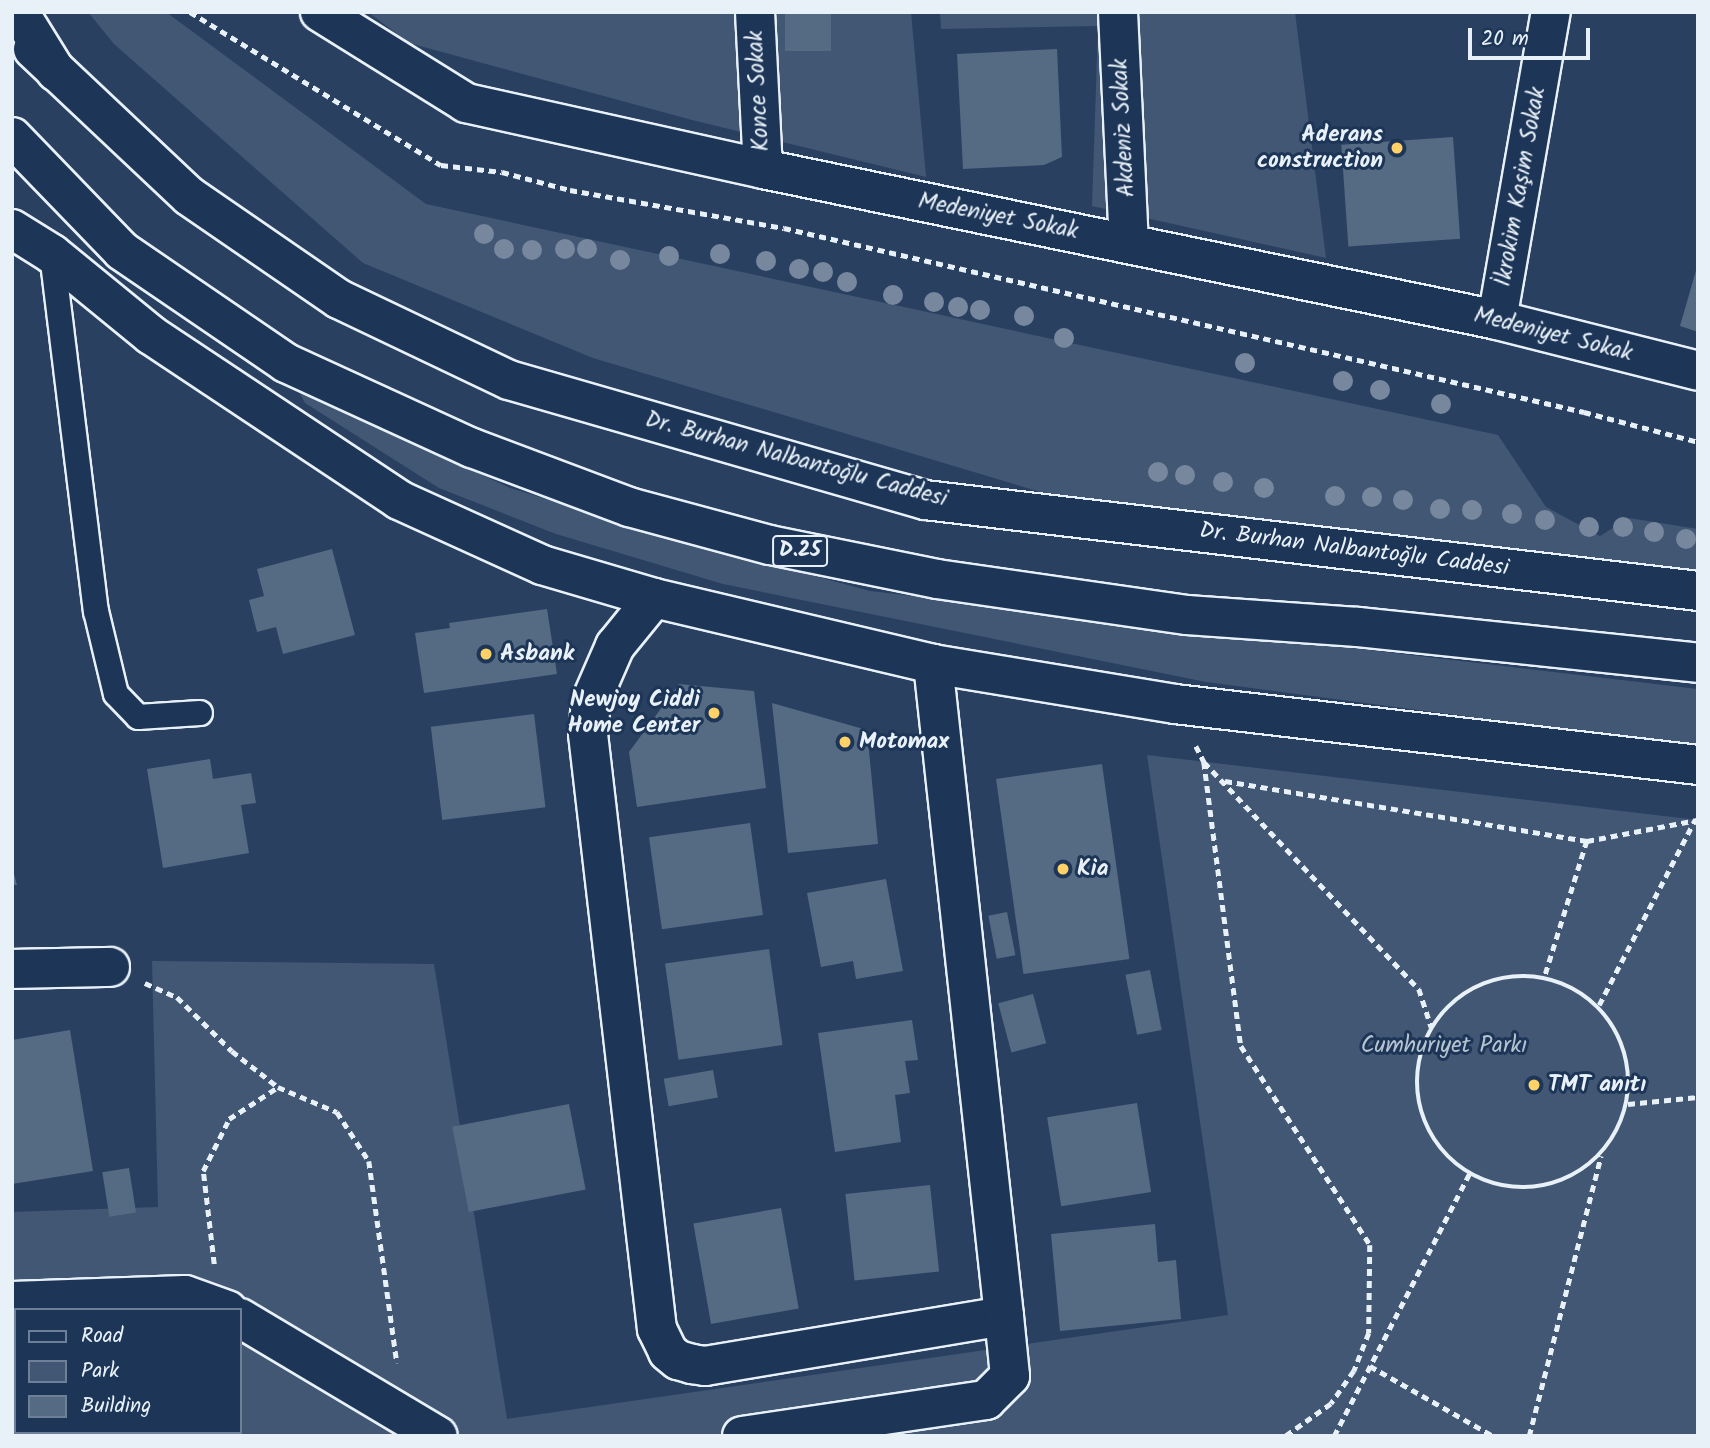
<!DOCTYPE html>
<html>
<head>
<meta charset="utf-8">
<style>
	body { margin:0 }
	#map { position:relative; width:1710px; height:1448px; overflow:hidden; background:#294061; font-family:Kalam,sans-serif }
	div>[style] { position:absolute }
	.green>* { inset:0; background:#415774 }
	.building>* { inset:0; background:#556a83; transform-origin:0 0 }
	.path>* { height:4.5px; margin-top:-2.25px; transform-origin:0; background:repeating-linear-gradient(90deg,#e8f1f8 0 7px,transparent 0 12px) }
	.path>.ring { margin:-2.25px; padding:0; box-sizing:content-box; background:none; border:4.5px solid #e8f1f8; border-radius:50% }
	.roads { filter:drop-shadow(2px 0 #e8f1f8) drop-shadow(-2px 0 #e8f1f8) drop-shadow(0 2px #e8f1f8) drop-shadow(0 -2px #e8f1f8) }
	.lane>* { height:24px; margin:-12px; padding:0 12px; transform-origin:12px; border-radius:12px; background:#1d3557 }
	.street>* { height:38px; margin:-19px; padding:0 19px; transform-origin:19px; border-radius:19px; background:#1d3557 }
	.primary>* { height:38px; margin:-19px; padding:0 19px; transform-origin:19px; border-radius:19px; background:#1d3557 }
	.highway>* { height:38px; margin:-19px; padding:0 19px; transform-origin:19px; border-radius:19px; background:#1d3557 }
	.trees>* { width:20px; height:20px; margin:-10px; border-radius:50%; background:#77889e }
	.dots>* { width:19px; height:19px; translate:-50% -50%; box-sizing:border-box; border:4px solid #1d3557; border-radius:50% }
	span { translate:-50% -50%; white-space:nowrap; text-align:center; line-height:1.15; -webkit-text-stroke:6px #1d3557; paint-order:stroke }
	.shield-label span { padding:2px 5px; background:#1d3557; border:2px solid; border-radius:5px; -webkit-text-stroke-width:0 }
	.shield-label { font-size:21px; color:#e8f1f8; font-weight:700 }
	.street-label { font-size:23px; color:#e8f1f8 }
	.poi-label { font-size:23px; color:#e8f1f8; font-weight:700 }
	.right { translate:-100% -50%; text-align:right }
	.left { translate:0 -50%; text-align:left }
	.park-label { font-size:23px; color:#b6c3d0 }
	.frame { position:absolute; inset:0; border:14px solid #e8f1f8; pointer-events:none }
	.legend { position:absolute; left:14px; top:1308px; width:228px; height:126px; box-sizing:border-box; background:#1d3557; border:2px solid #6e8097; margin:0; padding:9px 12px; list-style:none; font-size:21px; color:#e8f1f8 }
	.legend li { display:flex; align-items:center; gap:14px; height:35px }
	.legend b { width:35px; border:2px solid #6e8097 }
	.scale { position:absolute; left:1468px; top:28px; width:122px; height:32px; box-sizing:border-box; border:4px solid #e8f1f8; border-top:0; padding-left:9px; font-size:21px; line-height:24px; white-space:nowrap; color:#e8f1f8; -webkit-text-stroke:5px #1d3557; paint-order:stroke }
</style>
</head>
<body>
<div id="map">
	<div class="green">
		<i style="clip-path:polygon(88px 12px,166px 12px,426px 204px,1498px 435px,1546px 507px,1600px 536px,1629px 518px,1698px 529px,1698px 570px,1570px 562px,1094px 508px,593px 358px,363px 263px,114px 44px)"></i>
		<i style="clip-path:polygon(368px 12px,911px 12px,926px 177px,692px 120px,409px 43px)"></i>
		<i style="clip-path:polygon(940px 12px,1295px 12px,1326px 258px,1092px 206px,1098px 26px,941px 29px)"></i>
		<i style="clip-path:polygon(298px 390px,510px 488px,682px 540px,870px 591px,1698px 689px,1698px 747px,1206px 682px,723px 584px,556px 534px,439px 488px,305px 403px)"></i>
		<i style="clip-path:polygon(evenodd,1147px 755px,1698px 820px,1698px 1436px,12px 1436px,12px 1212px,158px 1207px,152px 961px,434px 964px,507px 1419px,1228px 1315px,1147px 755px,16px 1310px,240px 1310px,240px 1432px,16px 1432px,16px 1310px)"></i>
	</div>
	<div class="building">
		<i style="left:785px;top:12px;width:46px;height:39px"></i>
		<i style="clip-path:polygon(1057px 49px,1062px 157px,1044px 165px,963px 169px,957px 54px)"></i>
		<i style="left:1453px;top:137px;width:102px;height:112px;rotate:86deg"></i>
		<i style="clip-path:polygon(1697px 267px,1698px 267px,1698px 332px,1680px 326px)"></i>
		<i style="clip-path:polygon(332px 549px,355px 635px,283px 654px,276px 627px,257px 632px,249px 600px,264px 596px,257px 569px)"></i>
		<i style="clip-path:polygon(547px 609px,557px 674px,424px 693px,415px 633px,450px 628px,449px 623px)"></i>
		<i style="clip-path:polygon(679px 684px,754px 691px,766px 788px,637px 807px,629px 752px)"></i>
		<i style="clip-path:polygon(772px 703px,867px 730px,878px 844px,788px 853px)"></i>
		<i style="left:534px;top:714px;width:94px;height:104px;rotate:83deg"></i>
		<i style="clip-path:polygon(210px 759px,213px 779px,251px 773px,256px 803px,241px 805px,249px 853px,163px 868px,147px 769px)"></i>
		<i style="left:1102px;top:764px;width:197px;height:107px;rotate:82deg"></i>
		<i style="left:750px;top:823px;width:93px;height:102px;rotate:82deg"></i>
		<i style="clip-path:polygon(12px 866px,17px 885px,12px 885px)"></i>
		<i style="clip-path:polygon(886px 879px,903px 971px,856px 979px,853px 961px,821px 967px,807px 893px)"></i>
		<i style="left:1007px;top:912px;width:44px;height:19px;rotate:79deg"></i>
		<i style="left:769px;top:949px;width:97px;height:105px;rotate:82deg"></i>
		<i style="left:1150px;top:970px;width:61px;height:25px;rotate:79deg"></i>
		<i style="left:1033px;top:994px;width:51px;height:36px;rotate:75deg"></i>
		<i style="clip-path:polygon(912px 1020px,918px 1060px,905px 1061px,910px 1093px,895px 1095px,901px 1142px,835px 1152px,818px 1033px)"></i>
		<i style="clip-path:polygon(70px 1030px,93px 1171px,12px 1184px,12px 1040px)"></i>
		<i style="left:713px;top:1070px;width:28px;height:50px;rotate:80deg"></i>
		<i style="left:1137px;top:1103px;width:90px;height:91px;rotate:81deg"></i>
		<i style="left:569px;top:1104px;width:87px;height:119px;rotate:79deg"></i>
		<i style="left:129px;top:1168px;width:45px;height:27px;rotate:81deg"></i>
		<i style="left:930px;top:1185px;width:87px;height:85px;rotate:84deg"></i>
		<i style="left:781px;top:1208px;width:102px;height:89px;rotate:80deg"></i>
		<i style="clip-path:polygon(1155px 1224px,1158px 1262px,1176px 1260px,1181px 1319px,1060px 1331px,1051px 1234px)"></i>
	</div>
	<div class="path">
		<i style="left:190px;top:12px;width:294px;rotate:31.4deg"></i>
		<i style="left:441px;top:165px;width:61px;rotate:6.5deg"></i>
		<i style="left:502px;top:172px;width:70px;rotate:14.8deg"></i>
		<i style="left:570px;top:190px;width:217px;rotate:10.1deg"></i>
		<i style="left:784px;top:228px;width:821px;rotate:12.95deg"></i>
		<i style="left:1584px;top:412px;width:118px;rotate:14.7deg"></i>
		<i style="left:1196px;top:746px;width:18px;rotate:63deg"></i>
		<i style="left:1204px;top:762px;width:313px;rotate:46.6deg"></i>
		<i style="left:1419px;top:989px;width:40px;rotate:72deg"></i>
		<i style="left:1204px;top:762px;width:286px;rotate:82.6deg"></i>
		<i style="left:1241px;top:1046px;width:237px;rotate:57deg"></i>
		<i style="left:1370px;top:1245px;width:88px;rotate:90.7deg"></i>
		<i style="left:1369px;top:1333px;width:41px;rotate:111.5deg"></i>
		<i style="left:1354px;top:1371px;width:40px;rotate:124.9deg"></i>
		<i style="left:1331px;top:1404px;width:55px;rotate:144.6deg"></i>
		<i style="left:1225px;top:781px;width:367px;rotate:9.4deg"></i>
		<i style="left:1587px;top:841px;width:141px;rotate:107.3deg"></i>
		<i style="left:1587px;top:841px;width:112px;rotate:-10.8deg"></i>
		<i class="ring" style="left:1417px;top:976px;width:207.5px;height:207.5px"></i>
		<i style="left:145px;top:983px;width:35px;rotate:24deg"></i>
		<i style="left:177px;top:997px;width:77px;rotate:44.5deg"></i>
		<i style="left:232px;top:1051px;width:58px;rotate:38deg"></i>
		<i style="left:1599px;top:1005px;width:208px;rotate:-62.6deg"></i>
		<i style="left:1628px;top:1104px;width:70px;rotate:-5.7deg"></i>
		<i style="left:214px;top:1264px;width:94px;rotate:-96.7deg"></i>
		<i style="left:203px;top:1171px;width:58px;rotate:-63.4deg"></i>
		<i style="left:229px;top:1119px;width:59px;rotate:-33.1deg"></i>
		<i style="left:278px;top:1087px;width:64px;rotate:23deg"></i>
		<i style="left:337px;top:1112px;width:59px;rotate:56.9deg"></i>
		<i style="left:369px;top:1161px;width:204px;rotate:82.1deg"></i>
		<i style="left:1370px;top:1366px;width:142px;rotate:29.6deg"></i>
		<i style="left:103px;top:1432px;width:4px;rotate:63deg"></i>
		<i style="left:1334px;top:1436px;width:295px;rotate:-62.7deg"></i>
		<i style="left:1529px;top:1436px;width:289px;rotate:-75.6deg"></i>
	</div>
	<div class="roads">
		<div class="lane">
			<i style="left:52px;top:254px;width:360px;rotate:83deg"></i>
			<i style="left:96px;top:611px;width:85px;rotate:76.5deg"></i>
			<i style="left:116px;top:694px;width:32px;rotate:46deg"></i>
			<i style="left:138px;top:717px;width:62px;rotate:-3.7deg"></i>
		</div>
		<div class="street">
			<i style="left:320px;top:12px;width:172px;rotate:31.9deg"></i>
			<i style="left:466px;top:103px;width:304px;rotate:12.5deg"></i>
			<i style="left:763px;top:169px;width:749px;rotate:11.62deg"></i>
			<i style="left:1497px;top:320px;width:207px;rotate:14.2deg"></i>
			<i style="left:755px;top:12px;width:157px;rotate:87.1deg"></i>
			<i style="left:1118px;top:12px;width:232px;rotate:87.3deg"></i>
			<i style="left:12px;top:229px;width:47px;rotate:32deg"></i>
			<i style="left:52px;top:254px;width:128px;rotate:39.3deg"></i>
			<i style="left:151px;top:335px;width:298px;rotate:33.6deg"></i>
			<i style="left:399px;top:500px;width:157px;rotate:24.4deg"></i>
			<i style="left:542px;top:565px;width:117px;rotate:16.4deg"></i>
			<i style="left:654px;top:598px;width:287px;rotate:13.3deg"></i>
			<i style="left:933px;top:664px;width:245px;rotate:9.4deg"></i>
			<i style="left:1175px;top:704px;width:527px;rotate:6.65deg"></i>
			<i style="left:1497px;top:320px;width:313px;rotate:-80.1deg"></i>
			<i style="left:654px;top:598px;width:62px;rotate:129.1deg"></i>
			<i style="left:615px;top:646px;width:60px;rotate:113.6deg"></i>
			<i style="left:591px;top:701px;width:33px;rotate:95deg"></i>
			<i style="left:588px;top:734px;width:599px;rotate:83.39deg"></i>
			<i style="left:657px;top:1329px;width:25px;rotate:64deg"></i>
			<i style="left:668px;top:1352px;width:13px;rotate:39deg"></i>
			<i style="left:678px;top:1360px;width:15px;rotate:16deg"></i>
			<i style="left:692px;top:1364px;width:13px;rotate:9deg"></i>
			<i style="left:705px;top:1366px;width:303px;rotate:-9.5deg"></i>
			<i style="left:1004px;top:1316px;width:656px;rotate:-96.21deg"></i>
			<i style="left:12px;top:969px;width:98px;rotate:-1.2deg"></i>
			<i style="left:12px;top:1301px;width:173px;rotate:-2deg"></i>
			<i style="left:185px;top:1295px;width:45px;rotate:19.7deg"></i>
			<i style="left:240px;top:1318px;width:230px;rotate:30.8deg"></i>
			<i style="left:742px;top:1436px;width:247px;rotate:-8.4deg"></i>
			<i style="left:986px;top:1400px;width:34px;rotate:-45deg"></i>
			<i style="left:1010px;top:1376px;width:60px;rotate:-95.7deg"></i>
		</div>
		<div class="primary">
			<i style="left:33px;top:49px;width:214px;rotate:43.3deg"></i>
			<i style="left:189px;top:196px;width:182px;rotate:34.5deg"></i>
			<i style="left:339px;top:299px;width:188px;rotate:25.5deg"></i>
			<i style="left:509px;top:380px;width:433px;rotate:16.1deg"></i>
			<i style="left:925px;top:500px;width:778px;rotate:6.71deg"></i>
			<i style="left:12px;top:137px;width:158px;rotate:46deg"></i>
			<i style="left:122px;top:251px;width:199px;rotate:34.3deg"></i>
			<i style="left:286px;top:363px;width:205px;rotate:24.6deg"></i>
			<i style="left:472px;top:448px;width:168px;rotate:20.6deg"></i>
			<i style="left:629px;top:507px;width:146px;rotate:15.1deg"></i>
			<i style="left:770px;top:545px;width:170px;rotate:11.5deg"></i>
			<i style="left:937px;top:579px;width:253px;rotate:8.2deg"></i>
			<i style="left:1187px;top:615px;width:171px;rotate:4deg"></i>
			<i style="left:1358px;top:627px;width:342px;rotate:6deg"></i>
		</div>
		<div class="highway">
			<i style="left:19px;top:12px;width:70px;rotate:58.3deg"></i>
		</div>
	</div>
	<div class="trees">
		<i style="left:484px;top:234px"></i>
		<i style="left:504px;top:249px"></i>
		<i style="left:565px;top:249px"></i>
		<i style="left:587px;top:249px"></i>
		<i style="left:532px;top:250px"></i>
		<i style="left:720px;top:254px"></i>
		<i style="left:669px;top:256px"></i>
		<i style="left:620px;top:260px"></i>
		<i style="left:766px;top:261px"></i>
		<i style="left:799px;top:269px"></i>
		<i style="left:823px;top:272px"></i>
		<i style="left:847px;top:282px"></i>
		<i style="left:893px;top:295px"></i>
		<i style="left:934px;top:302px"></i>
		<i style="left:958px;top:307px"></i>
		<i style="left:980px;top:310px"></i>
		<i style="left:1024px;top:316px"></i>
		<i style="left:1064px;top:338px"></i>
		<i style="left:1245px;top:363px"></i>
		<i style="left:1343px;top:381px"></i>
		<i style="left:1380px;top:390px"></i>
		<i style="left:1441px;top:404px"></i>
		<i style="left:1158px;top:472px"></i>
		<i style="left:1185px;top:475px"></i>
		<i style="left:1223px;top:482px"></i>
		<i style="left:1264px;top:488px"></i>
		<i style="left:1335px;top:496px"></i>
		<i style="left:1372px;top:497px"></i>
		<i style="left:1403px;top:500px"></i>
		<i style="left:1440px;top:509px"></i>
		<i style="left:1472px;top:510px"></i>
		<i style="left:1512px;top:514px"></i>
		<i style="left:1545px;top:520px"></i>
		<i style="left:1589px;top:527px"></i>
		<i style="left:1623px;top:527px"></i>
		<i style="left:1654px;top:532px"></i>
		<i style="left:1686px;top:539px"></i>
	</div>
	<div class="dots">
		<i style="left:1397px;top:148px;background:#ffd166"></i>
		<i style="left:486px;top:654px;background:#ffd166"></i>
		<i style="left:714px;top:713px;background:#ffd166"></i>
		<i style="left:845px;top:742px;background:#ffd166"></i>
		<i style="left:1063px;top:869px;background:#ffd166"></i>
		<i style="left:1534px;top:1085px;background:#ffd166"></i>
	</div>
	<div class="shield-label">
		<span style="left:800px;top:551px">D.25</span>
	</div>
	<div class="street-label">
		<span style="left:759px;top:91px;rotate:-93deg">Konce Sokak</span>
		<span style="left:1124px;top:128px;rotate:-93deg">Akdeniz Sokak</span>
		<span style="left:1521px;top:187px;rotate:-80deg">İkrokim Kaşim Sokak</span>
		<span style="left:998px;top:217px;rotate:11deg">Medeniyet Sokak</span>
		<span style="left:1553px;top:335px;rotate:14deg">Medeniyet Sokak</span>
		<span style="left:796px;top:460px;rotate:15deg">Dr. Burhan Nalbantoğlu Caddesi</span>
		<span style="left:1354px;top:550px;rotate:7deg">Dr. Burhan Nalbantoğlu Caddesi</span>
	</div>
	<div class="poi-label">
		<span class="right" style="left:1383px;top:148px">Aderans<br>construction</span>
		<span class="left" style="left:500px;top:654px">Asbank</span>
		<span class="right" style="left:700px;top:713px">Newjoy Ciddi<br>Home Center</span>
		<span class="left" style="left:859px;top:742px">Motomax</span>
		<span class="left" style="left:1077px;top:869px">Kia</span>
		<span class="left" style="left:1548px;top:1085px">TMT anıtı</span>
	</div>
	<div class="park-label">
		<span style="left:1444px;top:1046px">Cumhuriyet Parkı</span>
	</div>
	<div class="frame"></div>
	<ul class="legend">
	<li><b style="height:9px;background:#1d3557"></b>Road</li>
	<li><b style="height:19px;background:#415774"></b>Park</li>
	<li><b style="height:19px;background:#556a83"></b>Building</li>
	</ul>
	<div class="scale">20 m</div>
</div>
</body>
</html>
